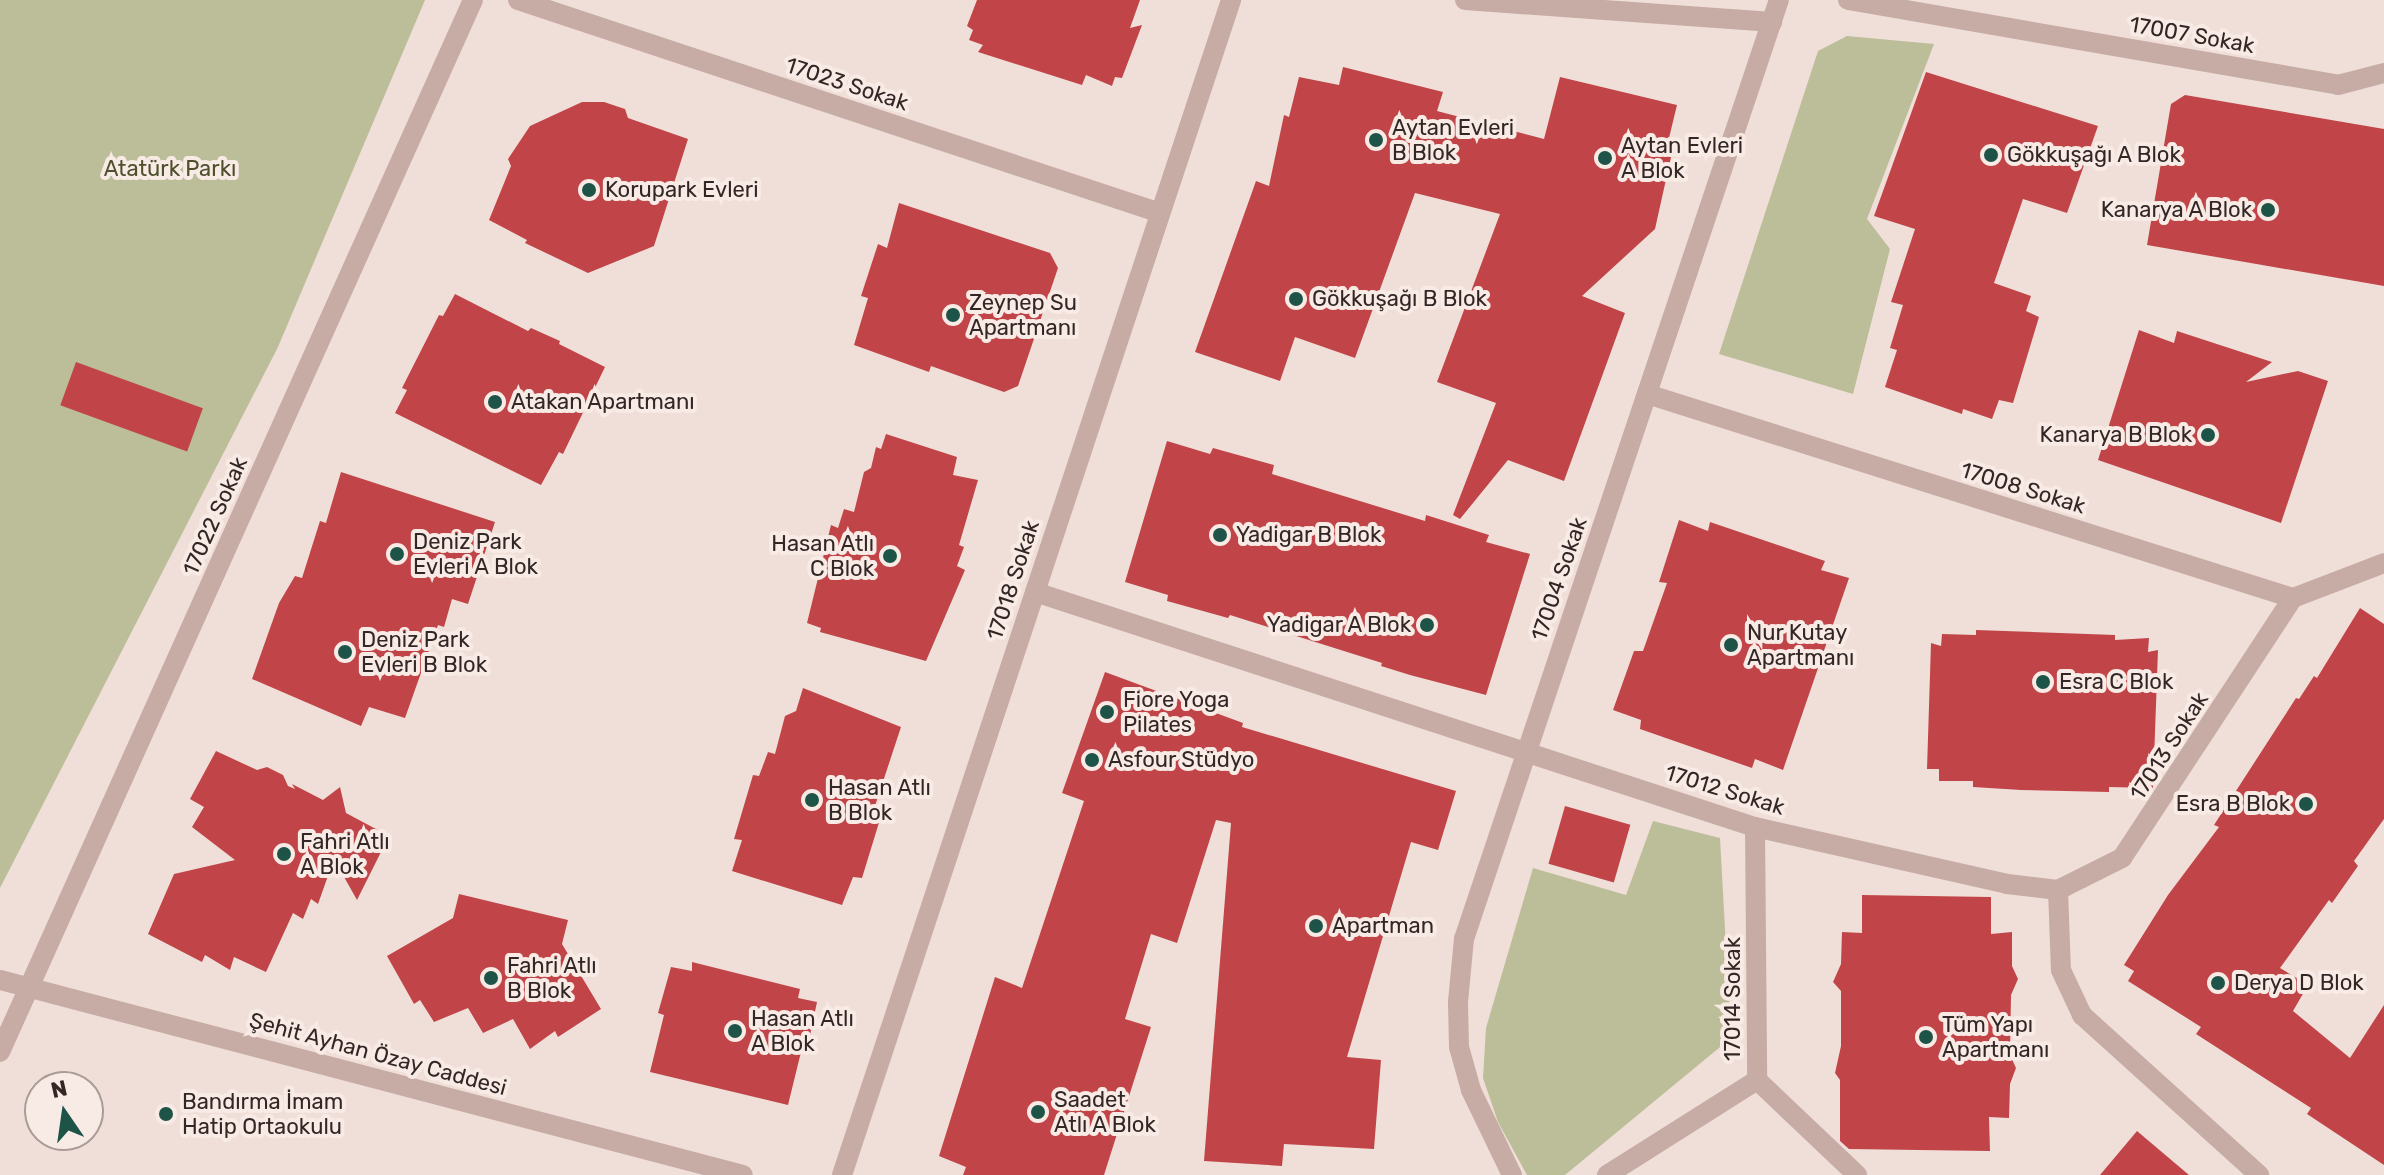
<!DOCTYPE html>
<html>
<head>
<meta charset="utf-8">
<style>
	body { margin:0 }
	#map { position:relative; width:2384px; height:1175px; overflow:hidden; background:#f0dfd8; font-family:Rubik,sans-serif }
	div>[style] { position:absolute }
	.green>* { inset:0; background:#bbbe99 }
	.building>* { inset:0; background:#c14548; transform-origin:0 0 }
	.minor>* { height:20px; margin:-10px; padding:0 10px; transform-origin:10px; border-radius:10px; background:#c7aca5 }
	.dots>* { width:22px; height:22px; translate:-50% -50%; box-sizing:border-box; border:4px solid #f8eae4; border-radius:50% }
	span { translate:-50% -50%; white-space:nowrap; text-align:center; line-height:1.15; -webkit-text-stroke:8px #f8eae4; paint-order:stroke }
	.street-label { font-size:22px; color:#332726 }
	.poi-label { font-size:22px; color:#332726 }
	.left { translate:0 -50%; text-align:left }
	.right { translate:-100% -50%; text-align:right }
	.park-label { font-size:22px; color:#4d502b }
	.north { position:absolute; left:24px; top:1071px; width:80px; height:80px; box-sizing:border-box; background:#f8eae4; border:2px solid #a99c98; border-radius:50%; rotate:347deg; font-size:22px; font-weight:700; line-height:32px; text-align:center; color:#332726 }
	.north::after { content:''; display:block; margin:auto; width:28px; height:36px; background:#1e5348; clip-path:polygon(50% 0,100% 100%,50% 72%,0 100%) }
</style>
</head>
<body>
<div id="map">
	<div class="green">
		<i style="clip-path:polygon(0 0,425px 0,278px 347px,0 888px)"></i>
		<i style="clip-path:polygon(1847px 36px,1934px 44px,1867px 219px,1890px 249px,1853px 394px,1719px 354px,1818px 51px)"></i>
		<i style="clip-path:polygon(1653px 821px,1720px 838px,1731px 1038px,1565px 1175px,1527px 1175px,1498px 1122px,1483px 1078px,1486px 1028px,1533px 868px,1626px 895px)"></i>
	</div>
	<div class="building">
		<i style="clip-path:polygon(977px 0,1140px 0,1130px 28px,1142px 25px,1122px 78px,1115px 77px,1112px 86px,1086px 75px,1082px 85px,978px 52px,983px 45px,969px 40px,973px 30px,967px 26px)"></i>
		<i style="clip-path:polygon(1343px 67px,1443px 92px,1437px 111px,1544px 139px,1560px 77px,1677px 105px,1669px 138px,1675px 139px,1655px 229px,1582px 296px,1625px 313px,1564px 481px,1508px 460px,1460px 519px,1453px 515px,1496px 403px,1437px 382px,1500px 214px,1415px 193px,1355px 358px,1295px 337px,1280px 381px,1195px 352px,1256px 181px,1269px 186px,1284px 115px,1289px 117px,1299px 77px,1339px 85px)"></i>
		<i style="clip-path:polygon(1926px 72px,2098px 126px,2067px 213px,2023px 199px,1994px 283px,2031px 296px,2026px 311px,2039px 317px,2013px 403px,1999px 400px,1992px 419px,1963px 409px,1962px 414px,1885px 387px,1897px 350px,1890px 348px,1903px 305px,1891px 302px,1915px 229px,1874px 216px)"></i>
		<i style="clip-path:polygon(2185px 95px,2384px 129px,2384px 286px,2147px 245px,2171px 104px)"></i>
		<i style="clip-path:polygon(582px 102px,604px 102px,625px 109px,628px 118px,688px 139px,654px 246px,588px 273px,525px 243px,527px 240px,489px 220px,511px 166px,508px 159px,530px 126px)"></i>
		<i style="clip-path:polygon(899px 203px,1050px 253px,1058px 268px,1018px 386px,1004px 392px,931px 366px,929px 372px,854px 345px,868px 298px,861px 296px,878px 244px,887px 248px)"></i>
		<i style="clip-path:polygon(455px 294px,528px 331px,531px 328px,560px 341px,559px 344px,605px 367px,563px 454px,559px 452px,541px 485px,395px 413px,407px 390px,402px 388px,439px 315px,443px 316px)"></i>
		<i style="clip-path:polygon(2139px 330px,2174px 343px,2177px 331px,2272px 362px,2246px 382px,2298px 371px,2328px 381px,2281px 523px,2098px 460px)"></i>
		<i style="left:76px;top:362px;width:135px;height:46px;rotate:20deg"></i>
		<i style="clip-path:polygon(886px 434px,957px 457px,953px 475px,978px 480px,959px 545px,964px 547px,957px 566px,965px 570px,926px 661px,820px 632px,821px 628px,807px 623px,831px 525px,838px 528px,844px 509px,854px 512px,864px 472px,871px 468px,876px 447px,881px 449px)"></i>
		<i style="clip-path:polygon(1167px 441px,1210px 454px,1213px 448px,1274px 465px,1272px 474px,1425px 521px,1426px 515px,1489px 535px,1486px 542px,1530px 554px,1486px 695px,1410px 675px,1381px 666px,1382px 663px,1230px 615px,1228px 618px,1167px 601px,1168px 595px,1125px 582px)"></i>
		<i style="clip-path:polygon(341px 472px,495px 522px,468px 604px,452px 599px,444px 627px,438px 625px,405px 718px,369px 707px,361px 726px,252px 679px,279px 603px,295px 576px,302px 578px,320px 521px,326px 523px)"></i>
		<i style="clip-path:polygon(1679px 520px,1708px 531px,1710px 522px,1825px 561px,1821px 570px,1849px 578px,1783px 770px,1755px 759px,1752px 768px,1640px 729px,1641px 720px,1613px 710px,1634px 651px,1643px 651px,1667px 583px,1659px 582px)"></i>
		<i style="clip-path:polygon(2360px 608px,2384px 624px,2384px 819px,2354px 861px,2358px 866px,2332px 903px,2329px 900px,2280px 968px,2308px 985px,2293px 1011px,2350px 1058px,2384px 1005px,2384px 1165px,2307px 1114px,2311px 1108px,2196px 1034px,2201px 1027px,2128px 981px,2134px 971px,2124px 965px,2168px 895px,2219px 827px,2214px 825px,2296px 698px,2299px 699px,2314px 676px,2317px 678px)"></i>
		<i style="clip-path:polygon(1976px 630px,2115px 635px,2115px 640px,2149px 638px,2148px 652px,2158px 650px,2153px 788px,2109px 787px,2109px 792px,2021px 790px,1973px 787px,1973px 781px,1939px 781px,1939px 769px,1927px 769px,1931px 643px,1941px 646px,1942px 634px,1976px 635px)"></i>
		<i style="clip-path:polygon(1105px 672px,1243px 723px,1242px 727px,1456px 791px,1438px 850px,1411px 842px,1347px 1057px,1381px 1060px,1374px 1149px,1284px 1144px,1282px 1166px,1204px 1161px,1231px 823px,1216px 820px,1177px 943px,1151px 934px,1125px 1019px,1151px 1027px,1104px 1175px,963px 1175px,966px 1167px,939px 1156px,995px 977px,1022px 988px,1084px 801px,1062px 793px)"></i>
		<i style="clip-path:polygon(803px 688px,901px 727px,873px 812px,881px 816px,862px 878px,853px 877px,842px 905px,732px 871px,742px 840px,734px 839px,753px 775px,759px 776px,768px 752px,775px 754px,785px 716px,796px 711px)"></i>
		<i style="clip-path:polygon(216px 751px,257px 770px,267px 767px,283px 775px,288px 786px,295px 789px,292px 784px,323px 800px,340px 787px,346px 813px,389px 836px,357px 900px,334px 859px,318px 904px,311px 899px,303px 919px,293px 913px,266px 972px,234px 957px,230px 970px,205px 955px,202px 962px,148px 934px,174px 874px,235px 860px,192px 827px,204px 807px,190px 799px)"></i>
		<i style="left:1565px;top:806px;width:68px;height:60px;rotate:16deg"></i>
		<i style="clip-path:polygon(459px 894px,568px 920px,562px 944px,601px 1009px,558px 1037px,555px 1031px,530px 1049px,513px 1019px,483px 1033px,468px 1008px,434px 1022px,420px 1000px,414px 1004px,387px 956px,453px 918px)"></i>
		<i style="clip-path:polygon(1862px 895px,1991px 897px,1991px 934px,2012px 932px,2012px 966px,2018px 979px,2011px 995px,2010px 1055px,2016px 1068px,2010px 1084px,2009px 1118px,1989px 1117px,1990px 1151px,1849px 1149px,1840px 1141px,1840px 1080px,1835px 1073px,1841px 1046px,1841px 991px,1833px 982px,1841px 964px,1842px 932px,1862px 933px)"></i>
		<i style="clip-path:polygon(692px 962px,800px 989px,798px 998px,817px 1002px,807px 1050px,802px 1048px,788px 1105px,650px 1072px,664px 1015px,658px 1013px,671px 967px,692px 971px)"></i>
		<i style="clip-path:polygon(2137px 1131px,2189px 1175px,2100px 1175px)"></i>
	</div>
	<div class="minor">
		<i style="left:518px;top:0;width:676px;rotate:18.35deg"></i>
		<i style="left:1465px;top:0;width:308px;rotate:4.1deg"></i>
		<i style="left:1848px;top:0;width:497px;rotate:9.8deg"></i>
		<i style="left:2338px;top:85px;width:48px;rotate:-14.6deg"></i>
		<i style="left:1647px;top:394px;width:677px;rotate:17.53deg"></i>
		<i style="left:2293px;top:598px;width:97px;rotate:-21deg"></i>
		<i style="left:1035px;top:592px;width:757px;rotate:18.08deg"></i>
		<i style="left:1755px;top:827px;width:258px;rotate:12.7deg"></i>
		<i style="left:2007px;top:884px;width:51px;rotate:6.7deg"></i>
		<i style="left:2058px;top:890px;width:72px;rotate:-26.6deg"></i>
		<i style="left:2122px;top:858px;width:311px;rotate:-56.7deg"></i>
		<i style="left:1755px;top:827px;width:253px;rotate:89.5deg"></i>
		<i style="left:1757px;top:1080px;width:138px;rotate:43.5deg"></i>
		<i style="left:2058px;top:890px;width:80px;rotate:87.9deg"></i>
		<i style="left:2061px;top:970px;width:50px;rotate:65deg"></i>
		<i style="left:2082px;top:1015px;width:239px;rotate:42.1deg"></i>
		<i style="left:0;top:980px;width:768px;rotate:14.71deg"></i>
		<i style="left:0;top:1052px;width:1153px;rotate:-65.79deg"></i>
		<i style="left:842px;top:1175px;width:1238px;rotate:-71.68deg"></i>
		<i style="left:1512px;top:1175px;width:94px;rotate:-115.8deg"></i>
		<i style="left:1471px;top:1090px;width:45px;rotate:-105.6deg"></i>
		<i style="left:1459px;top:1047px;width:45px;rotate:-91.3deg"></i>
		<i style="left:1458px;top:1002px;width:63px;rotate:-84.6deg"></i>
		<i style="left:1464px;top:939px;width:990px;rotate:-71.46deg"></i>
		<i style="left:1607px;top:1175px;width:178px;rotate:-32.3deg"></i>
	</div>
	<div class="dots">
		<i style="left:1376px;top:140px;background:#1e5348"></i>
		<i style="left:1991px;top:155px;background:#1e5348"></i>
		<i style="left:1605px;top:158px;background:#1e5348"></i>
		<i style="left:589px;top:190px;background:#1e5348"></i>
		<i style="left:2268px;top:210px;background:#1e5348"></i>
		<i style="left:1296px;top:299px;background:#1e5348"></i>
		<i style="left:953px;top:315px;background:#1e5348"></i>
		<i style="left:495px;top:402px;background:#1e5348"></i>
		<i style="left:2208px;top:435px;background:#1e5348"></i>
		<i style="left:1220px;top:535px;background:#1e5348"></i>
		<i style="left:397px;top:554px;background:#1e5348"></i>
		<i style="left:890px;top:556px;background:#1e5348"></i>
		<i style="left:1427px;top:625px;background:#1e5348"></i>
		<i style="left:1731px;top:645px;background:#1e5348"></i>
		<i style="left:345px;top:652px;background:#1e5348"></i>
		<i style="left:2043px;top:682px;background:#1e5348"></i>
		<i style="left:1107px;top:712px;background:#1e5348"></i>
		<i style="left:1092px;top:760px;background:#1e5348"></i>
		<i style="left:812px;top:800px;background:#1e5348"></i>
		<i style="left:2306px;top:804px;background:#1e5348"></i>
		<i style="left:284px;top:854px;background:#1e5348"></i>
		<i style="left:1316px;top:926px;background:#1e5348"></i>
		<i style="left:491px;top:978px;background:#1e5348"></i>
		<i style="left:2218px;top:983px;background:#1e5348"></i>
		<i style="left:735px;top:1031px;background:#1e5348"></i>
		<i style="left:1926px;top:1037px;background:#1e5348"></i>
		<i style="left:1038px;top:1112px;background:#1e5348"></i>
		<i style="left:166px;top:1114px;background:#1e5348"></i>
	</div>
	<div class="street-label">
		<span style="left:2192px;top:35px;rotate:10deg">17007 Sokak</span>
		<span style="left:847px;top:84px;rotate:18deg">17023 Sokak</span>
		<span style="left:2023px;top:488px;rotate:17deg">17008 Sokak</span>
		<span style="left:215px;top:516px;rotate:-66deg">17022 Sokak</span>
		<span style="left:1559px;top:579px;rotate:-71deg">17004 Sokak</span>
		<span style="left:1013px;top:580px;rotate:-72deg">17018 Sokak</span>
		<span style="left:2169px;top:746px;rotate:-57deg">17013 Sokak</span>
		<span style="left:1725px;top:790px;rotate:17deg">17012 Sokak</span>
		<span style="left:1733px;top:999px;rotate:-90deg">17014 Sokak</span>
		<span style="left:378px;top:1054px;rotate:15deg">Şehit Ayhan Özay Caddesi</span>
	</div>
	<div class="poi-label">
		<span class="left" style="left:1392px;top:140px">Aytan Evleri<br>B Blok</span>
		<span class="left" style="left:1621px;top:158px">Aytan Evleri<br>A Blok</span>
		<span class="left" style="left:2007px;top:155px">Gökkuşağı A Blok</span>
		<span class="left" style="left:605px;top:190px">Korupark Evleri</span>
		<span class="right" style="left:2252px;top:210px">Kanarya A Blok</span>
		<span class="left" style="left:1312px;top:299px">Gökkuşağı B Blok</span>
		<span class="left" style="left:969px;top:315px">Zeynep Su<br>Apartmanı</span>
		<span class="left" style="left:511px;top:402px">Atakan Apartmanı</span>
		<span class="right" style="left:2192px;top:435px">Kanarya B Blok</span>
		<span class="left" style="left:1236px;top:535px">Yadigar B Blok</span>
		<span class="left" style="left:413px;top:554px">Deniz Park<br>Evleri A Blok</span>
		<span class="right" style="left:874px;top:556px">Hasan Atlı<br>C Blok</span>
		<span class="right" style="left:1411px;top:625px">Yadigar A Blok</span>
		<span class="left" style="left:1747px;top:645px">Nur Kutay<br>Apartmanı</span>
		<span class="left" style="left:361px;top:652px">Deniz Park<br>Evleri B Blok</span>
		<span class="left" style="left:2059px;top:682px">Esra C Blok</span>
		<span class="left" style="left:1123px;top:712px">Fiore Yoga<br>Pilates</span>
		<span class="left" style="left:1108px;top:760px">Asfour Stüdyo</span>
		<span class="left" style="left:828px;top:800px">Hasan Atlı<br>B Blok</span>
		<span class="right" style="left:2290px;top:804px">Esra B Blok</span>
		<span class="left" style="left:300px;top:854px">Fahri Atlı<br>A Blok</span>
		<span class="left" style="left:1332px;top:926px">Apartman</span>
		<span class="left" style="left:507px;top:978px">Fahri Atlı<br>B Blok</span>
		<span class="left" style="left:2234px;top:983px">Derya D Blok</span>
		<span class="left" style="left:751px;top:1031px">Hasan Atlı<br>A Blok</span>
		<span class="left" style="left:1942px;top:1037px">Tüm Yapı<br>Apartmanı</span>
		<span class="left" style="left:1054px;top:1112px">Saadet<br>Atlı A Blok</span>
		<span class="left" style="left:182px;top:1114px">Bandırma İmam<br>Hatip Ortaokulu</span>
	</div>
	<div class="park-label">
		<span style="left:170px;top:169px">Atatürk Parkı</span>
	</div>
	<div class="north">N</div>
</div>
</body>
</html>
